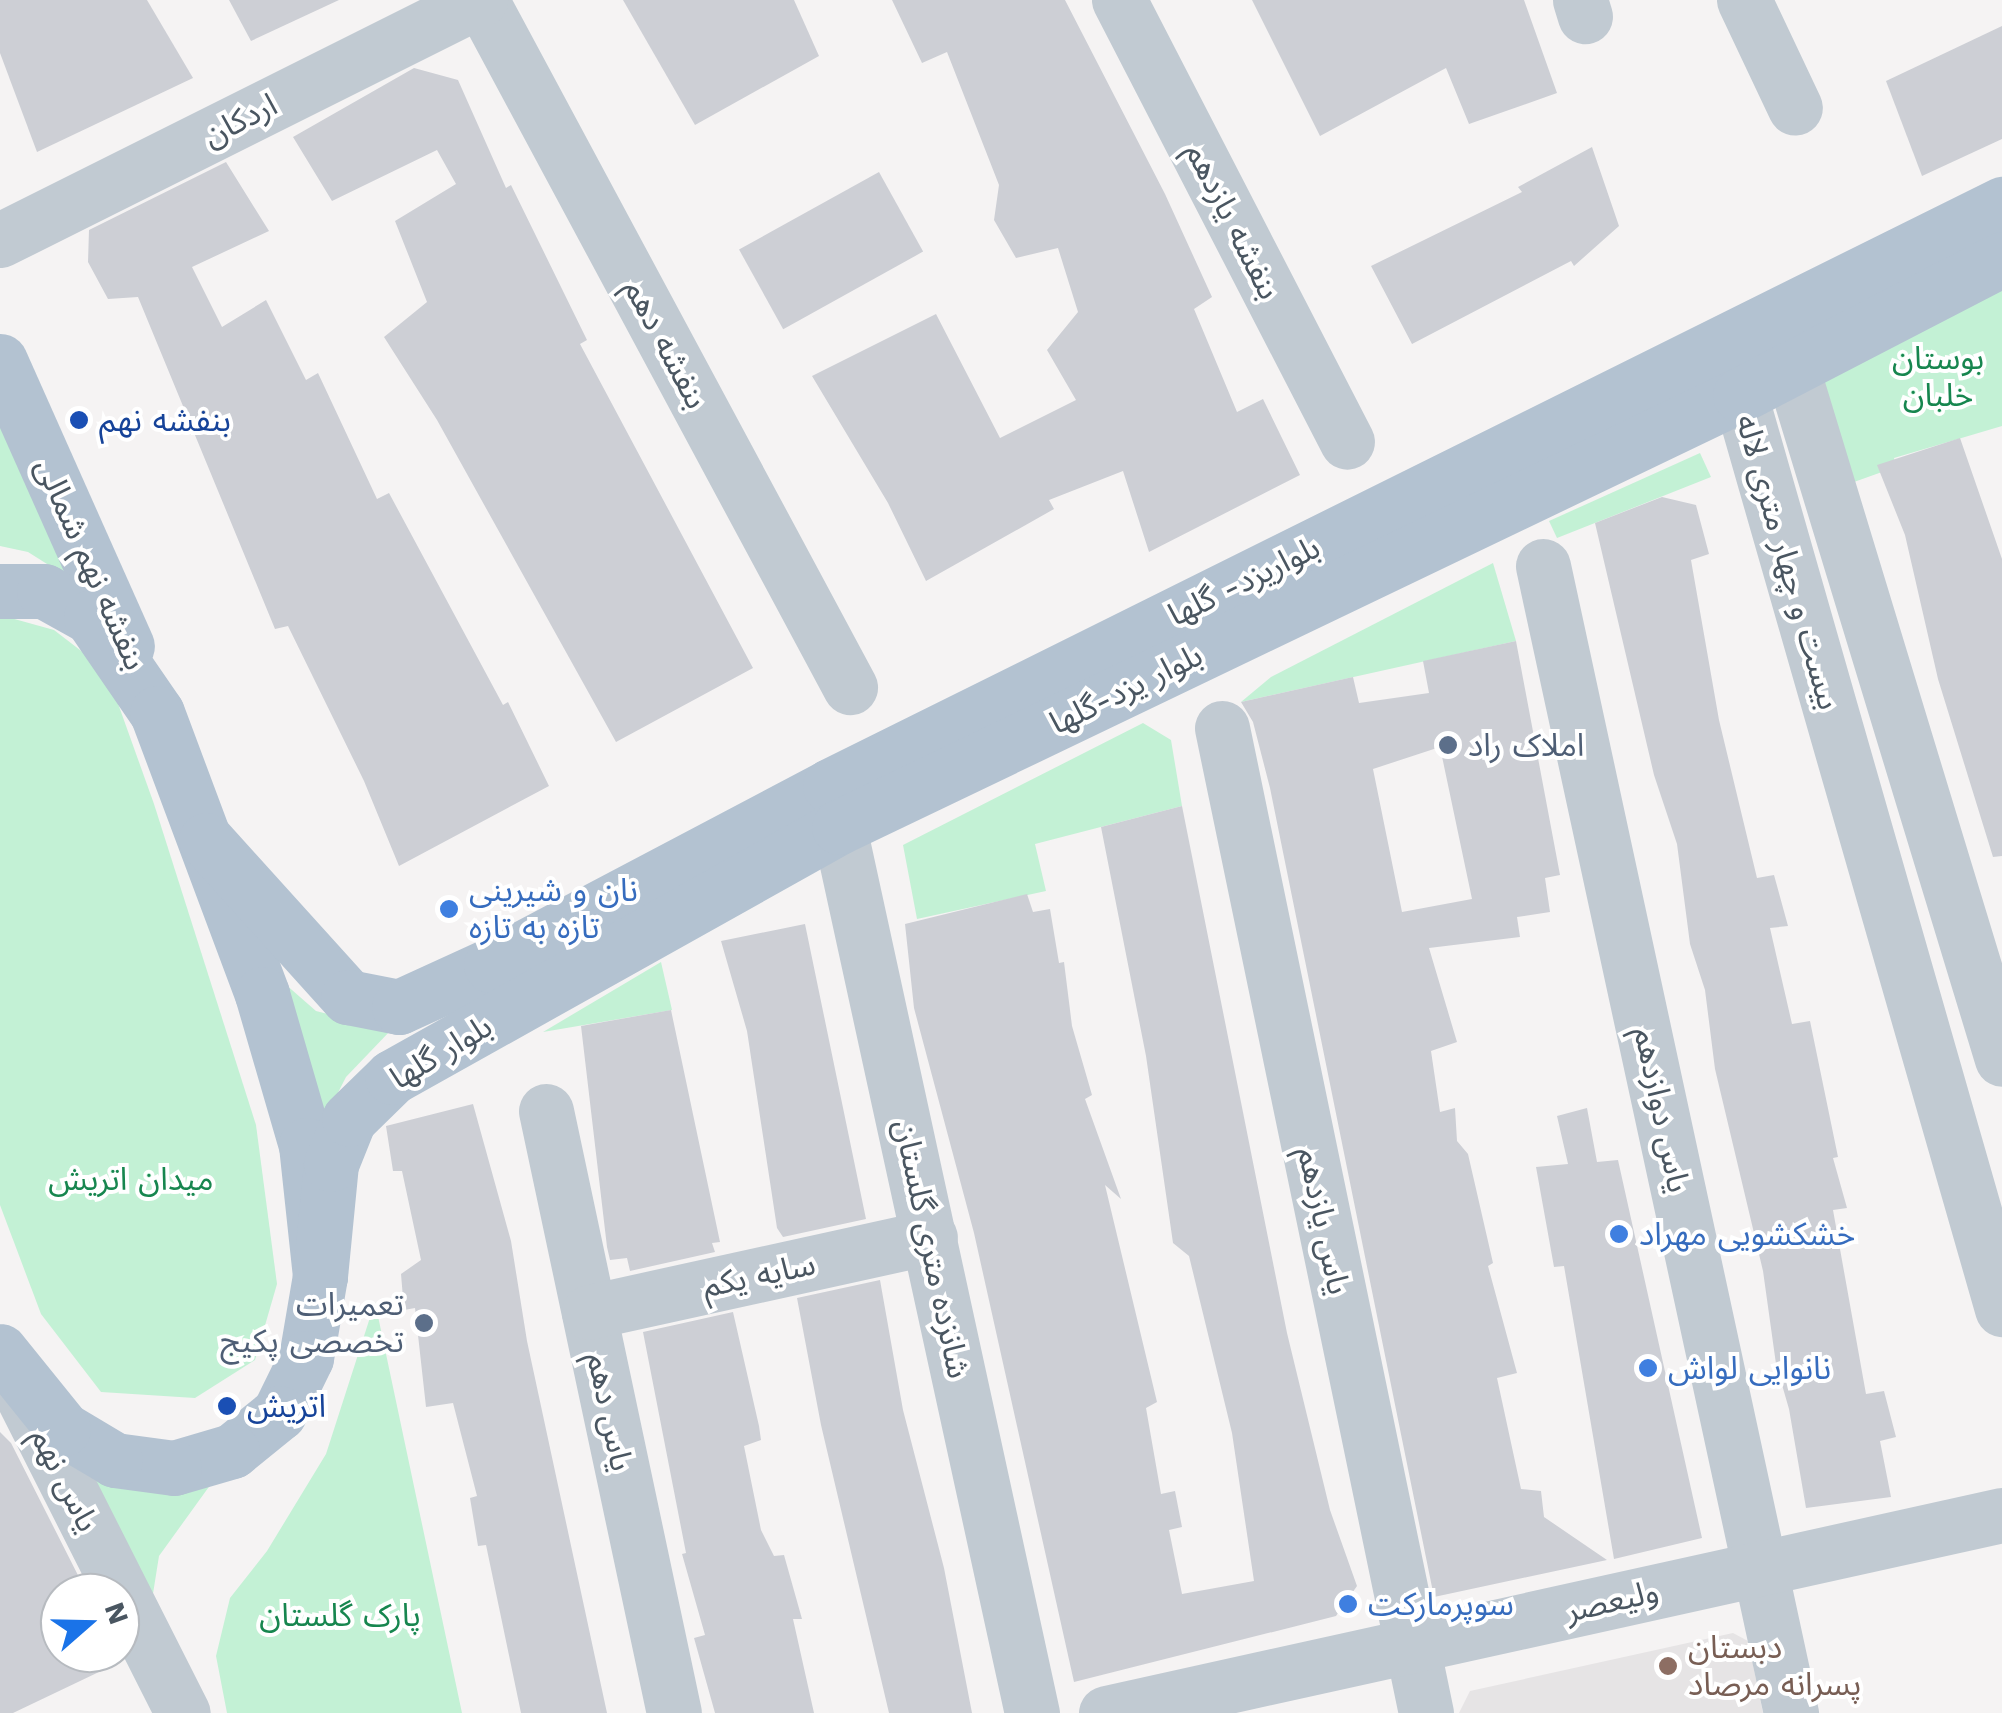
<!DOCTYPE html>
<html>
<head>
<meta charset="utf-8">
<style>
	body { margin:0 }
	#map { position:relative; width:2002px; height:1713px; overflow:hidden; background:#f5f3f3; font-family:"Work Sans","Noto Sans Arabic",sans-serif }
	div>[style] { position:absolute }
	.education>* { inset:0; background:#e6e4e5 }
	.green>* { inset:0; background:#c3f1d5 }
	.building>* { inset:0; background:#cdcfd5; transform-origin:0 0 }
	.minor>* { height:55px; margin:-27.5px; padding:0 27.5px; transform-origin:27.5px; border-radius:27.5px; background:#c1cad2 }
	.major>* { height:55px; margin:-27.5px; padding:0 27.5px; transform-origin:27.5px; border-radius:27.5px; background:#b3c2d1 }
	.dots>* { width:28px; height:28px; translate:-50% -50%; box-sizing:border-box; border:5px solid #fff; border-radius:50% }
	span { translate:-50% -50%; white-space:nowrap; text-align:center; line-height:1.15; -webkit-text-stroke:8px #fff; paint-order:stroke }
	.street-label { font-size:32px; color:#4a5661 }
	.park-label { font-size:32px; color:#17864f }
	.transit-label { font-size:32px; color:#164399 }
	.left { translate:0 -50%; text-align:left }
	.service-label { font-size:32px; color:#4e5e75 }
	.right { translate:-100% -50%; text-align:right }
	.shop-label { font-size:32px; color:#366cbe }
	.education-label { font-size:32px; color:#785e54 }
	.north { position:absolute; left:40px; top:1573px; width:100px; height:100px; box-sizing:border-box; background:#fff; border:2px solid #b7bbc0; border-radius:50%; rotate:70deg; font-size:28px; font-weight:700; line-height:40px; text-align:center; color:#4a5661 }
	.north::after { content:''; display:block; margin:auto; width:35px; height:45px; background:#1a73e8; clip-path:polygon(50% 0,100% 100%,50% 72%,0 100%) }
</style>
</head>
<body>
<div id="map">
	<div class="education">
		<i style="clip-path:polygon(1733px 1633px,1748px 1641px,1763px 1713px,1459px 1713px,1470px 1691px)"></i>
	</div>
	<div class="green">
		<i style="clip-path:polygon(2002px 275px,2002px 426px,1894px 458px,1896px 467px,1840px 487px,1816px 403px,1825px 362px)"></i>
		<i style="clip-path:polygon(0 425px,74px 581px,28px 552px,0 546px)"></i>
		<i style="clip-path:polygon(1700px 453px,1711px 477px,1557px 538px,1549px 521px)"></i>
		<i style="clip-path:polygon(1493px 563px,1516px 641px,1241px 702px,1271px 677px)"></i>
		<i style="clip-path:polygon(0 615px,54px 630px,106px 670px,154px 804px,256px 1125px,277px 1284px,255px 1360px,195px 1398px,101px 1392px,41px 1314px,0 1205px)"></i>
		<i style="clip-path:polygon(1143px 723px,1171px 740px,1182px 806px,1035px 844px,1046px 891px,917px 919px,903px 845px)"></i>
		<i style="clip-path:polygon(661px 962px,672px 1010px,543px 1032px)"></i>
		<i style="clip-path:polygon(276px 976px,316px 1011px,391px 1030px,346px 1077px,321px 1126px)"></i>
		<i style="clip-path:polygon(375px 1302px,462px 1713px,227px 1713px,216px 1656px,230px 1598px,267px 1551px,326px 1454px)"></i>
		<i style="clip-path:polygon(86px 1469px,216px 1477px,159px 1556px,152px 1600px)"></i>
	</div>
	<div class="building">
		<i style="clip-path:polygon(0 0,147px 0,193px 78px,37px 152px,0 53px)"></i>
		<i style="clip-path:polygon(229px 0,339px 0,251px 41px)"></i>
		<i style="clip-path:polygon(623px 0,794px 0,819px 56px,695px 125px)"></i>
		<i style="clip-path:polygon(892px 0,1065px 0,1165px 194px,1212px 297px,1194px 309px,1237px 412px,1263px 399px,1300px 475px,1149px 552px,1123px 471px,1049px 500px,1054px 509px,926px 581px,888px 503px,812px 376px,936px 314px,1000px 438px,1076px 400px,1047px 350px,1078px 312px,1058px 248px,1016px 258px,994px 220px,999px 185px,947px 52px,922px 63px)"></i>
		<i style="clip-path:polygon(1252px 0,1524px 0,1557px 93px,1469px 124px,1446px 68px,1320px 136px)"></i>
		<i style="clip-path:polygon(2002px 26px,2002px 139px,1922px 176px,1886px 81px)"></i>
		<i style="clip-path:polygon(414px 68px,458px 80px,506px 188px,511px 185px,587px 340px,580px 344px,753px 668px,616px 742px,437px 420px,384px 337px,427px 302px,395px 221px,456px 184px,437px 150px,332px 201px,293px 137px)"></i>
		<i style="clip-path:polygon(1592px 147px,1619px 226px,1574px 266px,1571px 261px,1412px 344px,1371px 266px,1522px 192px,1518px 187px)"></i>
		<i style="clip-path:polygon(226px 162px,269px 231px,192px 267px,222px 327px,266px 300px,306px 380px,318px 373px,377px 499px,389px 493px,503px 705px,508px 702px,549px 786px,399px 866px,364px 781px,288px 626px,275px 629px,138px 297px,108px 299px,88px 262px,89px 230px)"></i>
		<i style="left:879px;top:172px;width:91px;height:160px;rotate:61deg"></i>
		<i style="clip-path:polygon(1960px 438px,2002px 559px,2002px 856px,1993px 857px,1938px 679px,1905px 535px,1877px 465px)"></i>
		<i style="clip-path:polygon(1662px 497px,1696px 505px,1709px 554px,1691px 560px,1719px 720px,1757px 878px,1774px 875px,1788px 926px,1770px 928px,1792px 1024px,1810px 1021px,1838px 1157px,1833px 1158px,1847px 1208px,1833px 1210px,1866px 1394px,1884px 1391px,1896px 1437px,1880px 1441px,1891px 1497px,1806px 1508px,1789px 1409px,1776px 1364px,1763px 1271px,1715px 1069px,1705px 990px,1690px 944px,1677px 844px,1654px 775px,1595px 523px)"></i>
		<i style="clip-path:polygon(evenodd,1516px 641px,1560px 875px,1545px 878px,1550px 912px,1517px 917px,1520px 937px,1429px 948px,1457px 1042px,1431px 1051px,1440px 1112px,1455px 1108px,1457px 1141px,1468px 1154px,1493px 1263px,1488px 1266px,1517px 1373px,1497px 1378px,1521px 1489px,1541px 1491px,1544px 1517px,1607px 1560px,1434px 1597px,1270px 788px,1253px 722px,1241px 702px,1353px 677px,1359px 703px,1429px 693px,1423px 661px,1516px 641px,1440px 747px,1472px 899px,1402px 912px,1373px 769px,1440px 747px)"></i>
		<i style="clip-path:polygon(1182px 806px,1287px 1333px,1330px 1510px,1357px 1586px,1336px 1616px,1074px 1682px,974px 1233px,914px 1008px,905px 924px,1027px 894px,1033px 912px,1050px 909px,1059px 963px,1064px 962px,1072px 1026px,1092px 1095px,1085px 1099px,1121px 1199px,1105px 1185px,1157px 1402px,1146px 1408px,1161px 1494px,1175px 1491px,1182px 1527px,1169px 1530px,1182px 1594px,1254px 1581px,1232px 1433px,1189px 1256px,1173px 1243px,1146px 1056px,1101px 827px)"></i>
		<i style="clip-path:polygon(805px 924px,866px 1219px,783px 1237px,777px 1228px,747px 1031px,721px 941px)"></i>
		<i style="clip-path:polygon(671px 1010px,720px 1242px,712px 1243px,715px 1252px,630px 1271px,627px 1258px,610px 1260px,607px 1247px,581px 1026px)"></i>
		<i style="clip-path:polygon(473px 1104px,511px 1241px,527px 1341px,607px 1713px,521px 1713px,486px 1545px,478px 1546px,470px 1498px,477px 1496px,453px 1403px,426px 1407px,415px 1308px,404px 1310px,401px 1274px,421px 1260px,402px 1171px,393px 1171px,386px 1126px)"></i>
		<i style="clip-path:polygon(1587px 1108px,1597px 1162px,1618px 1160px,1702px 1538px,1614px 1559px,1564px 1266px,1554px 1267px,1536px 1167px,1568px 1164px,1557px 1116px)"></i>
		<i style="clip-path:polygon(880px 1280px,903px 1410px,944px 1568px,972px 1713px,889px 1713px,821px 1425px,797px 1298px)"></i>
		<i style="clip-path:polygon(733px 1312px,759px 1426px,761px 1440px,744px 1446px,761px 1530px,774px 1556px,784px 1555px,802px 1619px,793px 1619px,814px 1713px,715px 1713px,694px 1638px,705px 1635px,682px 1554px,686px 1553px,643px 1332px)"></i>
		<i style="clip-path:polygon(0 1432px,11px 1443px,87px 1593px,60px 1593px,60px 1653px,118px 1653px,122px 1661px,13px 1713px,0 1713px)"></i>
	</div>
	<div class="minor">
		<i style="left:481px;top:0;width:780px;rotate:61.76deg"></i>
		<i style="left:1119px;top:0;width:497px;rotate:62.7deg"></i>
		<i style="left:1580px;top:0;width:17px;rotate:73deg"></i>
		<i style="left:1744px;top:0;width:119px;rotate:64.7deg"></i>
		<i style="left:0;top:240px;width:537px;rotate:-26.57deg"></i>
		<i style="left:1756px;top:336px;width:49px;rotate:42.5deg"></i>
		<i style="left:1792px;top:369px;width:721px;rotate:73.07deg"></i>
		<i style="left:1747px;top:349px;width:47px;rotate:98.7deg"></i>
		<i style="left:1740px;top:395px;width:951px;rotate:74deg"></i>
		<i style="left:1543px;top:566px;width:1174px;rotate:77.8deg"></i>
		<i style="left:1222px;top:728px;width:1006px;rotate:78.3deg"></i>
		<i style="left:830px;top:786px;width:949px;rotate:77.71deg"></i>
		<i style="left:546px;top:1111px;width:615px;rotate:78deg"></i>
		<i style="left:589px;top:1312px;width:349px;rotate:-12.4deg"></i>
		<i style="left:19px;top:1389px;width:363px;rotate:63.2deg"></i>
		<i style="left:1106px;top:1713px;width:918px;rotate:-12.46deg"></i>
	</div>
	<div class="major">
		<i style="left:0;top:361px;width:312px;rotate:66deg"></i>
		<i style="left:0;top:591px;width:44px"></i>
		<i style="left:44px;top:591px;width:54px;rotate:29deg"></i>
		<i style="left:91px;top:617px;width:116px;rotate:55.5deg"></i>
		<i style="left:157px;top:713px;width:300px;rotate:69.5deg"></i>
		<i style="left:262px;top:994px;width:157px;rotate:73.8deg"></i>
		<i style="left:306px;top:1145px;width:132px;rotate:83.9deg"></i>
		<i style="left:320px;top:1276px;width:83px;rotate:99.7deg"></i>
		<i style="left:306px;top:1358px;width:61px;rotate:116.1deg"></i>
		<i style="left:279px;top:1413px;width:60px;rotate:141deg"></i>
		<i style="left:232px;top:1451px;width:60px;rotate:163.7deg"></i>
		<i style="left:174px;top:1468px;width:60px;rotate:-172.3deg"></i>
		<i style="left:115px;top:1460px;width:61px;rotate:-149.2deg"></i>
		<i style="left:63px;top:1429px;width:100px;rotate:-128.9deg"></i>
		<i style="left:206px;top:840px;width:212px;rotate:47.9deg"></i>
		<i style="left:348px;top:997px;width:52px;rotate:11.1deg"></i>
		<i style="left:399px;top:1007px;width:101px;rotate:-24.5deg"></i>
		<i style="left:491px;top:965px;width:383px;rotate:-27.8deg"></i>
		<i style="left:830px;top:786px;width:1309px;rotate:-26.41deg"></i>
		<i style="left:320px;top:1276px;width:113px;rotate:-84.4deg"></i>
		<i style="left:331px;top:1164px;width:48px;rotate:-68.2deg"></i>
		<i style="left:349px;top:1119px;width:60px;rotate:-44.3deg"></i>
		<i style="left:392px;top:1077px;width:512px;rotate:-29.22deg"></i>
		<i style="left:839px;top:827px;width:999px;rotate:-25.62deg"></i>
		<i style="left:1740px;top:395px;width:295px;rotate:-27.4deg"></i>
	</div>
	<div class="dots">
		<i style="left:79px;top:420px;background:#1a4fb4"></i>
		<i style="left:1448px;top:745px;background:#5c6f8a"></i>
		<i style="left:449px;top:909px;background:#3f7fe0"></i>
		<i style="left:1619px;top:1234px;background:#3f7fe0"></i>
		<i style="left:424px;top:1323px;background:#5c6f8a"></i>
		<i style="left:1648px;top:1368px;background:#3f7fe0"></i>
		<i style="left:227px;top:1406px;background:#1a4fb4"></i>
		<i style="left:1348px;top:1604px;background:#3f7fe0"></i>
		<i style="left:1668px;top:1666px;background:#8d6e63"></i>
	</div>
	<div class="street-label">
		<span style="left:240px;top:120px;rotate:-27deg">اردکان</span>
		<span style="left:1233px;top:221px;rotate:63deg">بنفشه یازدهم</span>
		<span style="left:666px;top:344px;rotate:62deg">بنفشه دهم</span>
		<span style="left:1788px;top:562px;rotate:74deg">بیست و چهار متری لاله</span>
		<span style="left:91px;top:564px;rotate:66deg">بنفشه نهم شمالی</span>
		<span style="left:1244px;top:581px;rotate:-26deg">بلواریزد- گلها</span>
		<span style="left:1126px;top:689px;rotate:-26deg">بلوار یزد-گلها</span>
		<span style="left:441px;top:1052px;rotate:-31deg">بلوار گلها</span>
		<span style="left:1662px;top:1110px;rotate:78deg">یاس دوازدهم</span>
		<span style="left:1324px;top:1221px;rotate:78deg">یاس یازدهم</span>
		<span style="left:932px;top:1249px;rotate:78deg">شانزده متری گلستان</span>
		<span style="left:759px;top:1275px;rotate:-12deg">سایه یکم</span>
		<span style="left:610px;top:1412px;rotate:78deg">یاس دهم</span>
		<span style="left:65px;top:1480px;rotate:63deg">یاس نهم</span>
		<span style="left:1612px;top:1601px;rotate:-13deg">ولیعصر</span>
	</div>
	<div class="park-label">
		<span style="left:1938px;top:377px">بوستان<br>خلبان</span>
		<span style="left:131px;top:1179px">میدان اتریش</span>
		<span style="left:340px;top:1615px">پارک گلستان</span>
	</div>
	<div class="transit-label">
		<span class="left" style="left:99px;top:420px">بنفشه نهم</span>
		<span class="left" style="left:247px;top:1406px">اتریش</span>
	</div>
	<div class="service-label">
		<span class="left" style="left:1468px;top:745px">املاک راد</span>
		<span class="right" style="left:404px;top:1323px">تعمیرات<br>تخصصی پکیج</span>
	</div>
	<div class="shop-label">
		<span class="left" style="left:469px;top:909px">نان و شیرینی<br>تازه به تازه</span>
		<span class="left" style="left:1639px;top:1234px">خشکشویی مهراد</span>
		<span class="left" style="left:1668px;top:1368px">نانوایی لواش</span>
		<span class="left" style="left:1368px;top:1604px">سوپرمارکت</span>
	</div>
	<div class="education-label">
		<span class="left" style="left:1688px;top:1666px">دبستان<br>پسرانه مرصاد</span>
	</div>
	<div class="north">N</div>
</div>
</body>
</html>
